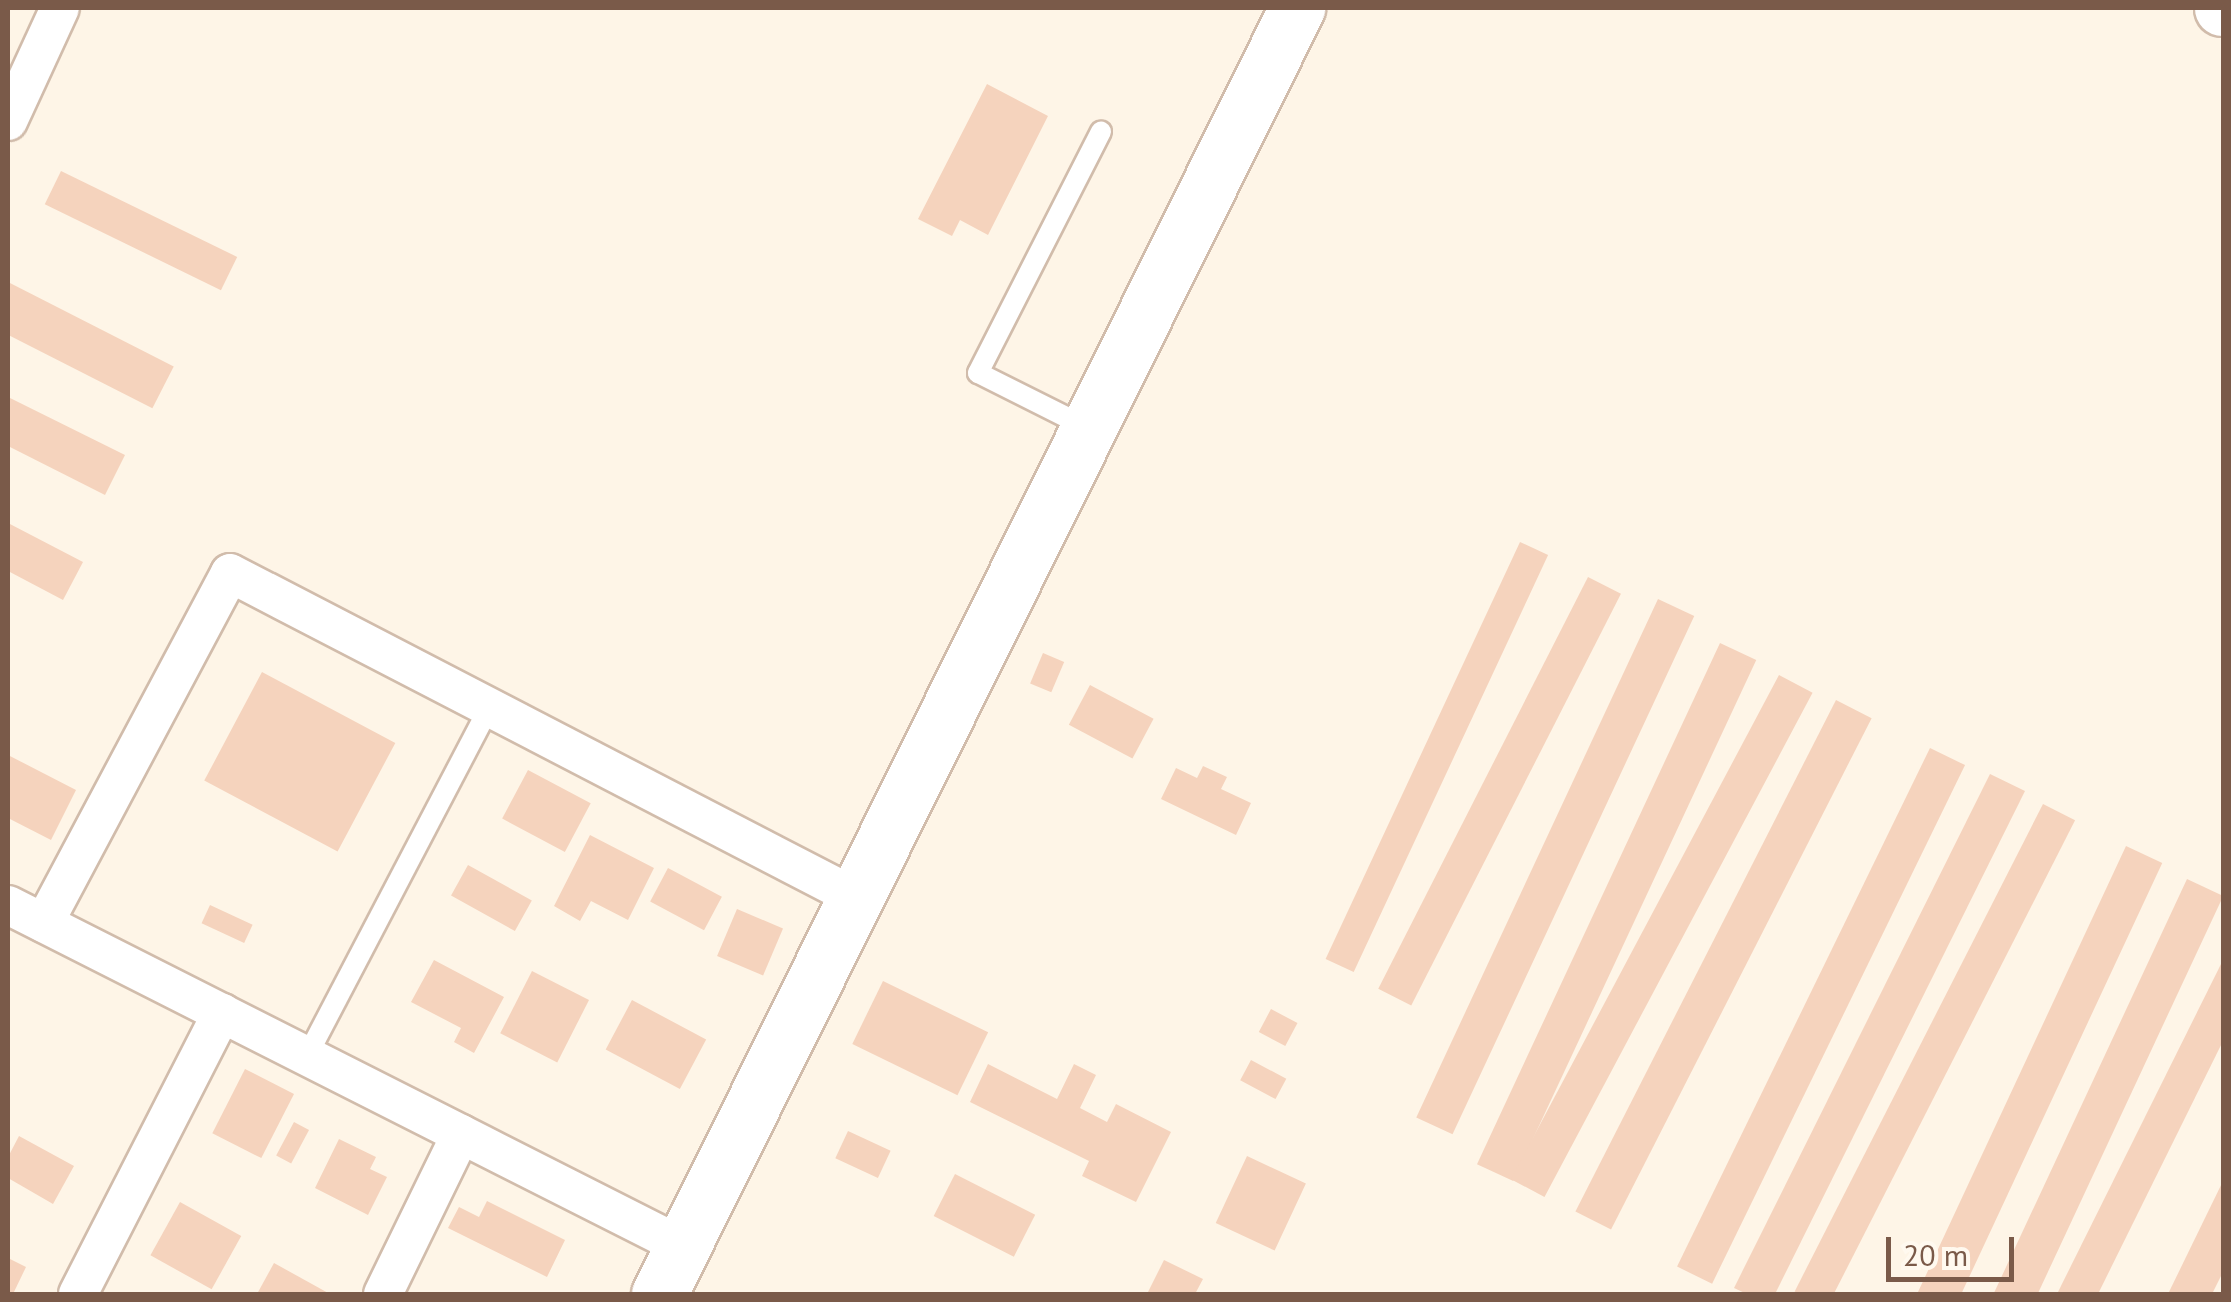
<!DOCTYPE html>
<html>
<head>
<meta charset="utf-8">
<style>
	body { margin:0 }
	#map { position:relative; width:2231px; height:1302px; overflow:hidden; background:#fef5e7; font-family:"PT Sans",sans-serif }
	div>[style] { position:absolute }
	.building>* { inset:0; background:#f5d3bd; transform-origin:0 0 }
	.roads { filter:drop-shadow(2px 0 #d1bcab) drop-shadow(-2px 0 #d1bcab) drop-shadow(0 2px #d1bcab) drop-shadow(0 -2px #d1bcab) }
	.lane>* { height:20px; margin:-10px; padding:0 10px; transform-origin:10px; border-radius:10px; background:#fff }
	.street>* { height:38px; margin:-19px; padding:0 19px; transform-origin:19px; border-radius:19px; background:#fff }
	.secondary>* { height:55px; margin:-27.5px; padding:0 27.5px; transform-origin:27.5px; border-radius:27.5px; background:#fff }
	span { translate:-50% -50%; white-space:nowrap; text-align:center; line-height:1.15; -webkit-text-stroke:10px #fff9ef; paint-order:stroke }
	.frame { position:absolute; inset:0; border:10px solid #7a5a49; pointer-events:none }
	.scale { position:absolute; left:1886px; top:1237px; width:128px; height:45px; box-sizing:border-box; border:5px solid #7a5a49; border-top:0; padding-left:12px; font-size:30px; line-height:35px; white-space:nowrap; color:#7a5a49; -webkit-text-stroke:8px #fff9ef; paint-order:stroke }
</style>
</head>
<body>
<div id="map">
	<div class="building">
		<i style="clip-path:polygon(987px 84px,1048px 116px,988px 235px,960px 220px,952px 236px,918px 219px)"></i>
		<i style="left:61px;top:171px;width:196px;height:37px;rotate:26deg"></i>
		<i style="left:8px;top:282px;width:186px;height:47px;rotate:27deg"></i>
		<i style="clip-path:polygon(8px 397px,125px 455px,105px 495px,8px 446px)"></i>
		<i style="clip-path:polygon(8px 523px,83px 562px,63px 600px,8px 571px)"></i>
		<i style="left:1520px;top:542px;width:31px;height:460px;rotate:25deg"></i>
		<i style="left:1588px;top:577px;width:37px;height:462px;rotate:27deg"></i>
		<i style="left:1658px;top:599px;width:40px;height:572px;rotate:25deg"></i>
		<i style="left:1720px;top:643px;width:40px;height:575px;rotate:25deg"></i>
		<i style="left:1043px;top:653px;width:23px;height:33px;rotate:23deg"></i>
		<i style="left:262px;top:672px;width:151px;height:123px;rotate:28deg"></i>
		<i style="left:1779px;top:675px;width:38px;height:571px;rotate:28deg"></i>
		<i style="left:1090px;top:685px;width:72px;height:45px;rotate:28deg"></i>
		<i style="left:1836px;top:700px;width:40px;height:574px;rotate:27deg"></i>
		<i style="left:1930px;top:748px;width:39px;height:577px;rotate:26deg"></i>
		<i style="clip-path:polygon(8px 755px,76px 790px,51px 840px,8px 818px)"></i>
		<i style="clip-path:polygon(1203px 766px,1227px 777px,1221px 789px,1251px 803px,1236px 835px,1161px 799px,1176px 768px,1197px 778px)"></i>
		<i style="left:528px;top:770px;width:71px;height:55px;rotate:28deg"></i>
		<i style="clip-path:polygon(1990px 774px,2025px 791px,1775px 1294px,1747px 1294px,1734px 1288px)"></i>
		<i style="left:2043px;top:804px;width:36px;height:547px;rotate:27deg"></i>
		<i style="clip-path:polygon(590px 835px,654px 868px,628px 920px,591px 901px,580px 921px,554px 906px)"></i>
		<i style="left:2126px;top:846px;width:40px;height:498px;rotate:25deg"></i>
		<i style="left:468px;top:865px;width:73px;height:35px;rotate:29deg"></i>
		<i style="left:668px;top:868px;width:61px;height:38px;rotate:28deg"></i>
		<i style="left:2187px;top:879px;width:40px;height:462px;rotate:25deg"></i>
		<i style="left:210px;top:905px;width:47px;height:20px;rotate:25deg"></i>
		<i style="left:737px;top:909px;width:50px;height:51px;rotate:23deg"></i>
		<i style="clip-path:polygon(2224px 958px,2224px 1039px,2098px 1294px,2057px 1294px)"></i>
		<i style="clip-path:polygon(434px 960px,504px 997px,474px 1053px,454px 1042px,461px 1028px,411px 1002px)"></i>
		<i style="left:532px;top:971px;width:64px;height:70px;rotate:27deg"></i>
		<i style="left:883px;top:981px;width:117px;height:70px;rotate:26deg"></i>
		<i style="left:632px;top:1000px;width:84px;height:56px;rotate:28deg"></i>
		<i style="left:1271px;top:1009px;width:30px;height:26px;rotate:28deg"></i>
		<i style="left:1251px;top:1060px;width:40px;height:23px;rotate:28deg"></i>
		<i style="clip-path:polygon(988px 1064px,1057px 1099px,1074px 1064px,1096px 1075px,1080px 1108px,1107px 1122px,1116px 1104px,1171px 1132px,1136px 1202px,1082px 1176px,1089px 1161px,970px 1102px)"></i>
		<i style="left:245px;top:1069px;width:55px;height:72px;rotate:27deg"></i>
		<i style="left:294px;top:1122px;width:17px;height:38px;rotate:28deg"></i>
		<i style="left:848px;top:1131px;width:47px;height:30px;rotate:25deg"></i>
		<i style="clip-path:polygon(19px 1136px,74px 1166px,53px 1204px,8px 1178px,8px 1157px)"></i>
		<i style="clip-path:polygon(339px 1139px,376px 1157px,370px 1169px,387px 1177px,368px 1215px,315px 1188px)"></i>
		<i style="left:1247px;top:1156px;width:65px;height:74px;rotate:25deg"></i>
		<i style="left:955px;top:1174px;width:90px;height:47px;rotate:27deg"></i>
		<i style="clip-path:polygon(2224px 1179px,2224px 1270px,2212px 1294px,2168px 1294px)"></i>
		<i style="clip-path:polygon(487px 1201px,565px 1240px,547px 1277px,448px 1228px,459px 1207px,479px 1217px)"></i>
		<i style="left:180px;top:1202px;width:70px;height:61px;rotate:29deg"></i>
		<i style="clip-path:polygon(8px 1258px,26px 1267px,13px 1294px,8px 1294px)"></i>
		<i style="clip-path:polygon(1164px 1260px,1203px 1279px,1195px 1294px,1147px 1294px)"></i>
		<i style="clip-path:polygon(274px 1263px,330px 1294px,257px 1294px)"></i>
	</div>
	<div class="roads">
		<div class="lane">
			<i style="left:1088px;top:428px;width:123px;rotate:-153.4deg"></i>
			<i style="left:978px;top:373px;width:271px;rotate:-63deg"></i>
			<i style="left:307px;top:1056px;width:393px;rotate:-62.4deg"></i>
		</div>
		<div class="street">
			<i style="left:8px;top:121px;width:124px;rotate:-65.3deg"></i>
			<i style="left:8px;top:905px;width:755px;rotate:26.84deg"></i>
			<i style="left:44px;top:923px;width:396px;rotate:-62deg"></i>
			<i style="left:230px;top:573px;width:704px;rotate:27.4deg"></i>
			<i style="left:78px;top:1294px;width:316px;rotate:-62.9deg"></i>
			<i style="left:383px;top:1294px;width:178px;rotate:-64deg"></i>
		</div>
		<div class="secondary">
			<i style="left:2222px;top:8px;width:2px"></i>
			<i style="left:659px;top:1294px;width:1436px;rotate:-63.61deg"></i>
		</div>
	</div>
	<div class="frame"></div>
	<div class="scale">20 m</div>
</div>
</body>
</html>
